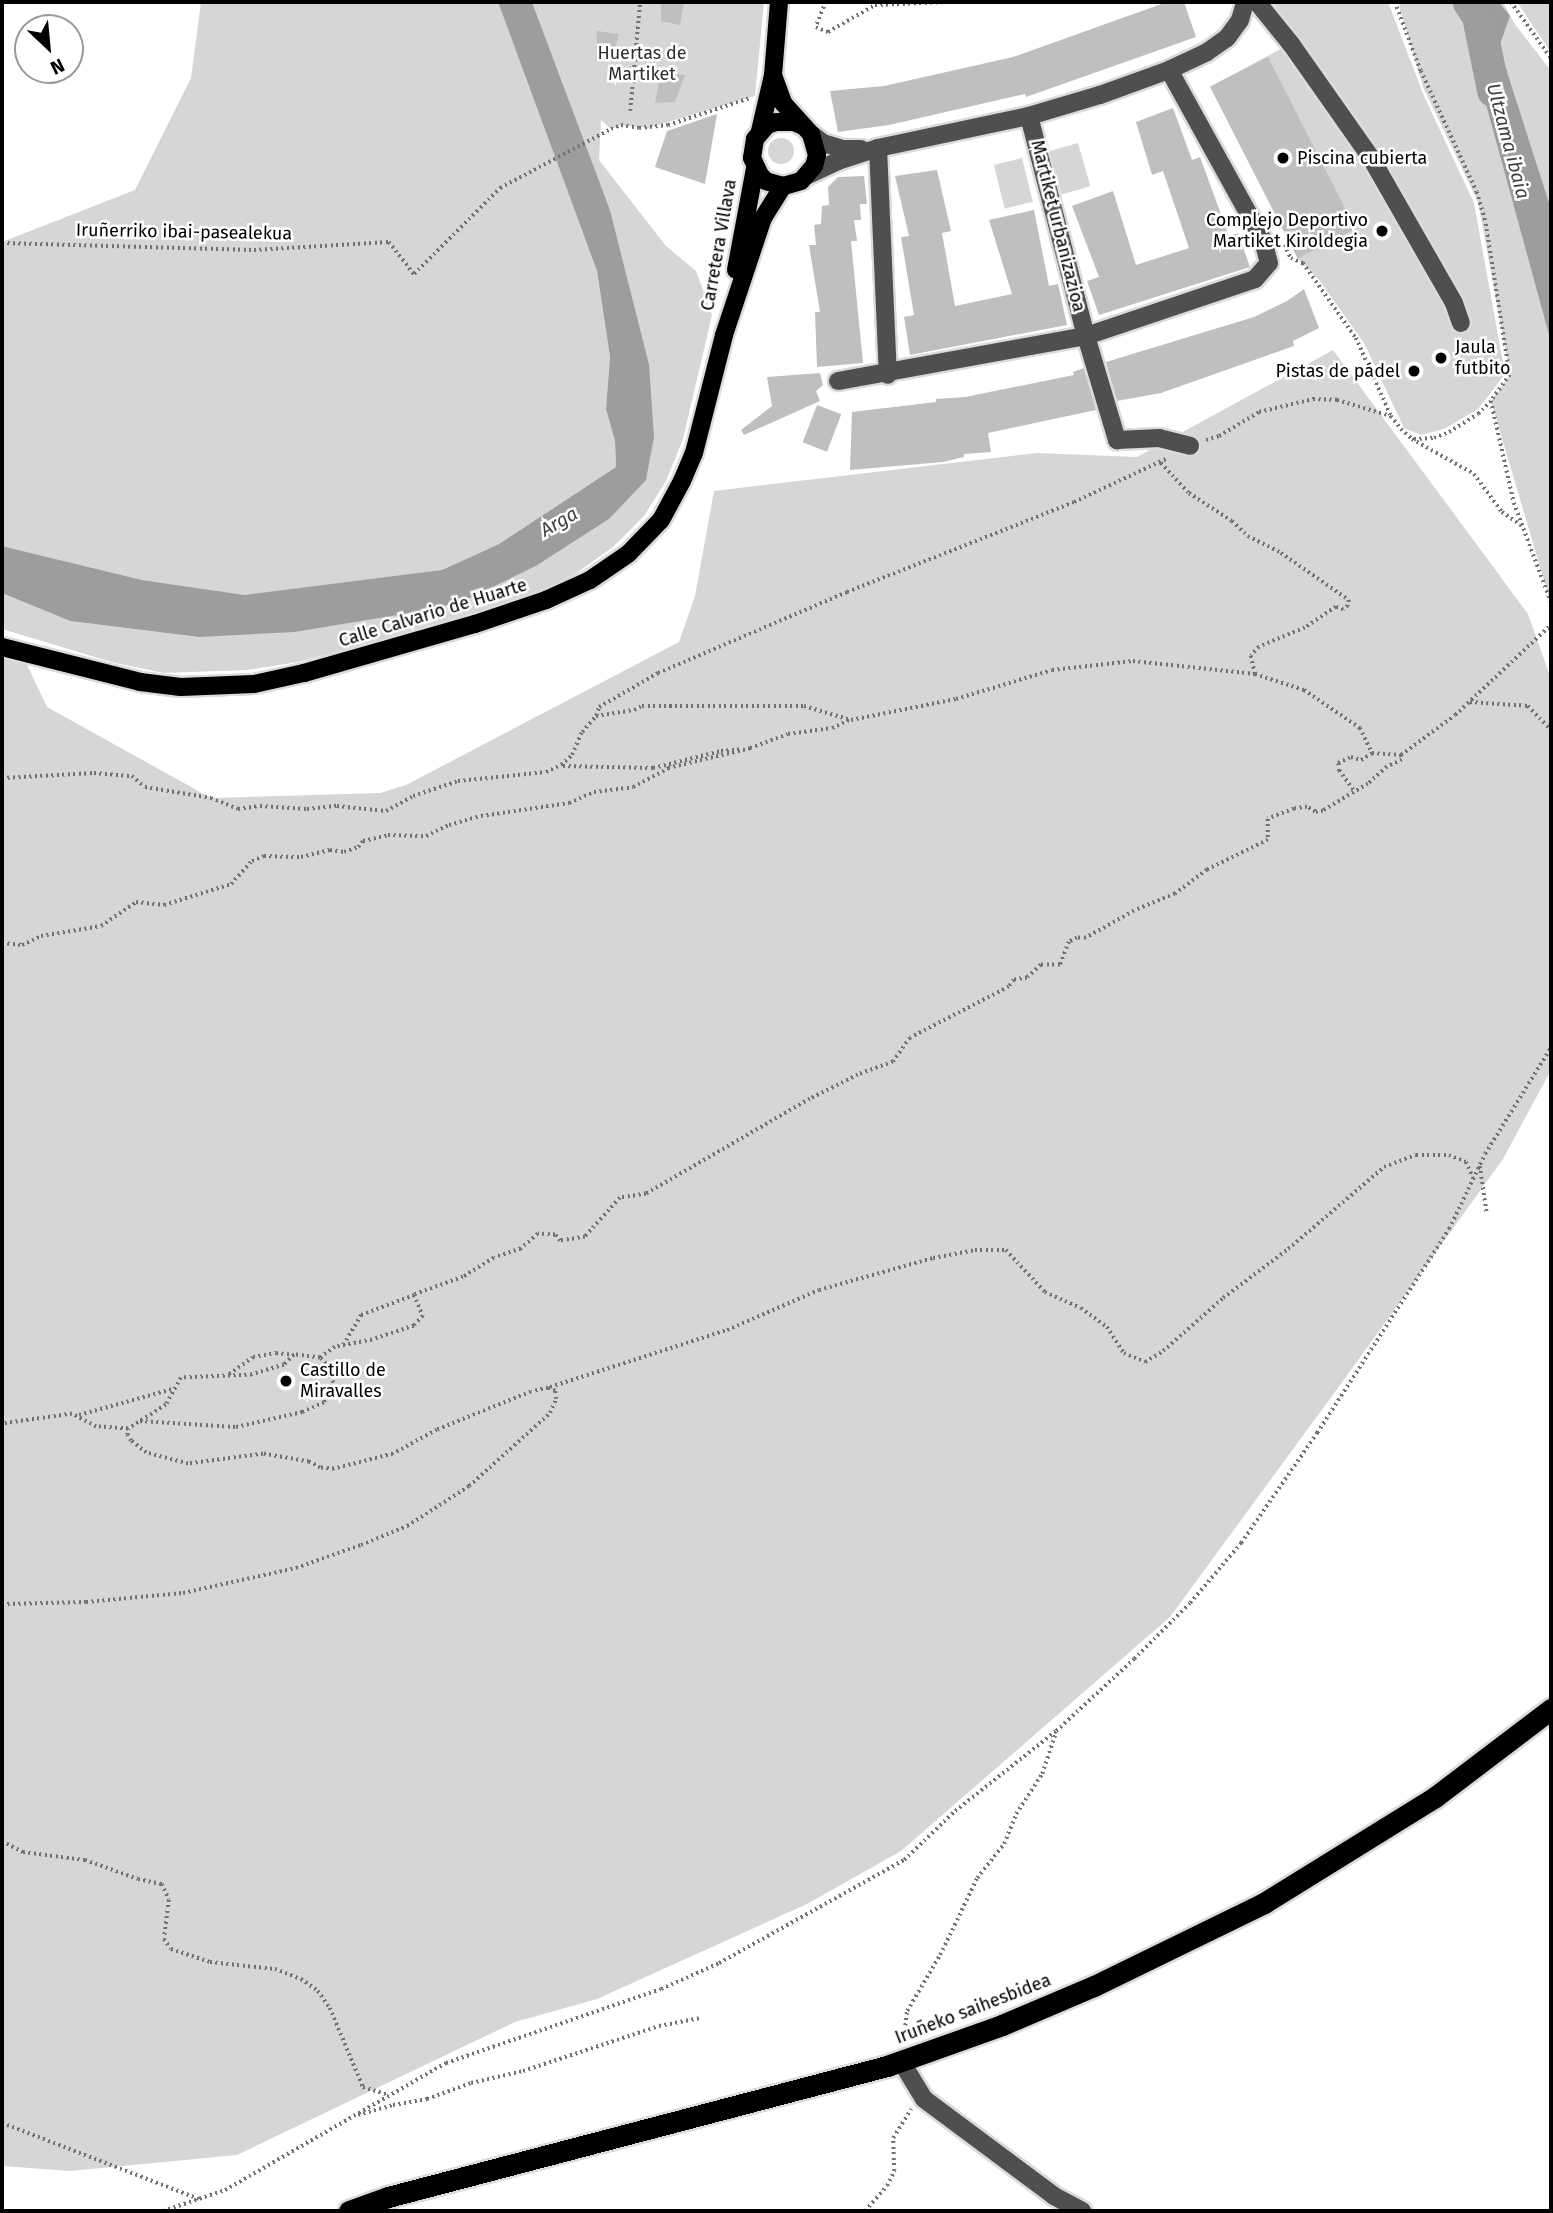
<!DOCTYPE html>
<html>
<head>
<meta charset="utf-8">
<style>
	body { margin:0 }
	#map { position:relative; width:1553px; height:2213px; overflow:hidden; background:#fff; font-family:"Fira Sans",sans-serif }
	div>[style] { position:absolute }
	.green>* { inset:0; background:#d6d6d6; transform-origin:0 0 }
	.round { border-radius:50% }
	.water>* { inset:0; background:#9d9d9d }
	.river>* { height:33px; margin:-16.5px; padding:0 16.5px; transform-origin:16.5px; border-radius:16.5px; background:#9d9d9d }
	.building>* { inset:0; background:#bfbfbf; transform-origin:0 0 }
	.path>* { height:3.5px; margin-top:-1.75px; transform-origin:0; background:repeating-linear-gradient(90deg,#717171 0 2px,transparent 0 5.5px) }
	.roads { filter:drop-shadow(2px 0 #dbdbdb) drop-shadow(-2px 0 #dbdbdb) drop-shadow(0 2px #dbdbdb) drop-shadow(0 -2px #dbdbdb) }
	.minor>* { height:18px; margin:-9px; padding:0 9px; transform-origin:9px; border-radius:9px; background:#4f4f4f }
	.major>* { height:18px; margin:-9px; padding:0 9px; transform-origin:9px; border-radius:9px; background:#000 }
	.highway>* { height:21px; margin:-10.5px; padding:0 10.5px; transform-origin:10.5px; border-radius:10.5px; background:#000 }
	.dots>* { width:19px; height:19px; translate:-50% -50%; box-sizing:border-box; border:4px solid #fff; border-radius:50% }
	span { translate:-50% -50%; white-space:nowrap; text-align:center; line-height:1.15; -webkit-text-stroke:5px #fff; paint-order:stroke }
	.park-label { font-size:18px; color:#2d2d2d }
	.poi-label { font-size:18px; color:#000 }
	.left { translate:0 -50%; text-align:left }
	.right { translate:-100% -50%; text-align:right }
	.street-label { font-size:18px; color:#000 }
	.water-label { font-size:19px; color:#3e3e3e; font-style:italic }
	.frame { position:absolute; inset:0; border:4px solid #000; pointer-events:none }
	.north { position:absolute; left:14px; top:14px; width:70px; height:70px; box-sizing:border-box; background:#fff; border:2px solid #999; border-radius:50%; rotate:154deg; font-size:19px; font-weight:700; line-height:28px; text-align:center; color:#000 }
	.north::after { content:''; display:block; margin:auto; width:24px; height:32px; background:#000; clip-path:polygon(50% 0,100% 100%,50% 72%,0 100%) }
</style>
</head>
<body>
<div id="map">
	<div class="green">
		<i style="clip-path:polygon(201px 2px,498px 2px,597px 271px,610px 357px,606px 409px,615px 441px,616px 467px,499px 544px,442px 570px,365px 581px,245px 595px,142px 580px,2px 546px,2px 242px,135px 190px,191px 78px)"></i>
		<i style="clip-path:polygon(532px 2px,764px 2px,755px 96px,648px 128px,621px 125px,611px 129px,601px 120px,599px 160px,666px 246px,696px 271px,712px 315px,683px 439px,666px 481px,644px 516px,613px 547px,575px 574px,544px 590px,493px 610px,298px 662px,247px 670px,164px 673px,115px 663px,2px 629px,2px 593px,70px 621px,199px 637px,464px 601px,536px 566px,609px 519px,649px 364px,610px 210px)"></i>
		<i style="clip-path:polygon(1271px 2px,1388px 2px,1424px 96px,1474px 203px,1505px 374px,1478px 409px,1444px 429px,1421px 435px,1404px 428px,1364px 343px,1319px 280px,1298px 259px,1210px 87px,1297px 40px)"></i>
		<i style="clip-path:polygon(1398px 2px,1503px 2px,1514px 23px,1551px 71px,1551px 604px,1491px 401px,1510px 375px,1478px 202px,1423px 87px)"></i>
		<i style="clip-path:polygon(1517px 2px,1551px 2px,1551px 53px,1550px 51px)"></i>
		<i class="round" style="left:768px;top:138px;width:26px;height:26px"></i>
		<i style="left:1078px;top:143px;width:45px;height:30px;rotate:74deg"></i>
		<i style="left:1022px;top:158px;width:45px;height:29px;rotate:76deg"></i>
		<i style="clip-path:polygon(1333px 350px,1528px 614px,1551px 679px,1551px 1070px,1503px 1159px,1343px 1381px,1170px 1617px,901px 1851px,807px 1904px,597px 1999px,515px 2022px,237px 2155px,70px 2171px,2px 2166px,2px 647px,21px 652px,47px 707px,211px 798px,380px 793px,406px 785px,679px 642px,695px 596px,714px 491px,1037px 453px,1137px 457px)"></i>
	</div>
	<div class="water">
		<i style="clip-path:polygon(498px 2px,532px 2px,610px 210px,649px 364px,654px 437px,646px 480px,609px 519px,536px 566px,464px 601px,422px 611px,294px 632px,199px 637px,70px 621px,2px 593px,2px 546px,142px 580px,245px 595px,442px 570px,499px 544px,616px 467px,615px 441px,606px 409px,610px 357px,597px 271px)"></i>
		<i style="clip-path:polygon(1469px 2px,1499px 2px,1510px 16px,1499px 47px,1551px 209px,1551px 342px,1475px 64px,1495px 28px)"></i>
	</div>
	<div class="river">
		<i style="left:1469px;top:2px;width:17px;rotate:57deg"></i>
		<i style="left:1478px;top:16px;width:76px;rotate:78.5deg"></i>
	</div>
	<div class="building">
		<i style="clip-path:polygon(661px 2px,684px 2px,680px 25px,661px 21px)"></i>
		<i style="clip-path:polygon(1167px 2px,1184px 2px,1196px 37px,1026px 97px,1025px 94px,889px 125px,838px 132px,830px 91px,884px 86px,1013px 57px)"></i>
		<i style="clip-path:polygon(597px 31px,619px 34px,612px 61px,596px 62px)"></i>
		<i style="left:1268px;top:57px;width:193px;height:65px;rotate:63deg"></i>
		<i style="clip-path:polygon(661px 73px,685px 75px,675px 102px,655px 103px)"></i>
		<i style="clip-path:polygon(1173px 108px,1192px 160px,1200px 157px,1229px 236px,1238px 233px,1250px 267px,1099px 315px,1087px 281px,1099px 277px,1072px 206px,1113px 191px,1136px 265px,1189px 248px,1163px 171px,1152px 175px,1136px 122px)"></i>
		<i style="clip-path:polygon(717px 114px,705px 184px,655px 167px,667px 131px)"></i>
		<i style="clip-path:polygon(937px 170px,951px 231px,942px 233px,955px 306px,1012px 294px,989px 220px,1034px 210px,1049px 286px,1058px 284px,1067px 325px,910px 355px,904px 317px,914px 315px,901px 237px,909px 236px,895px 176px)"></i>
		<i style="clip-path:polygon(864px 176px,867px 204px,860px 204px,861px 220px,854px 220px,857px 241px,851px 241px,863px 363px,817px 367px,815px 312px,820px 312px,809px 245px,816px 245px,814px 225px,821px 224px,822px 206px,829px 205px,828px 187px,838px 177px)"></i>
		<i style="clip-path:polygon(1304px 289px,1319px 328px,1293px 341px,1294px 346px,1161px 393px,1117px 401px,1106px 362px,1254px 317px,1287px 301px)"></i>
		<i style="clip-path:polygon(1084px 368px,1096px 410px,988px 433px,991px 452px,964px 454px,964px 457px,943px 462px,850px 470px,852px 412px,936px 402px,936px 399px,965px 397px,1074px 375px,1073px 372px)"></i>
		<i style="clip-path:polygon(820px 373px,823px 385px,816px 391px,820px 401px,744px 435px,741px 430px,772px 406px,767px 377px)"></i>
		<i style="left:817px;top:405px;width:26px;height:40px;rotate:21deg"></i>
	</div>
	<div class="path">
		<i style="left:826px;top:2px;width:27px;rotate:112deg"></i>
		<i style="left:816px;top:27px;width:13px;rotate:23deg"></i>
		<i style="left:828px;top:32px;width:54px;rotate:-29.9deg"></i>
		<i style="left:875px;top:5px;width:73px;rotate:-2.4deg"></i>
		<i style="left:1395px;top:2px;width:74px;rotate:69.4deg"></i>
		<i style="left:1421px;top:71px;width:133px;rotate:65.2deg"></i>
		<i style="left:1477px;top:192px;width:33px;rotate:74deg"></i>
		<i style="left:1486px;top:224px;width:153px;rotate:81deg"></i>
		<i style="left:1510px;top:375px;width:32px;rotate:126deg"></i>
		<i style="left:1491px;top:401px;width:105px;rotate:77.3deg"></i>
		<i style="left:1514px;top:503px;width:106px;rotate:69.5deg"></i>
		<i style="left:1511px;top:2px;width:69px;rotate:54.5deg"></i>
		<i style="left:630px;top:111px;width:109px;rotate:-84.8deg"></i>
		<i style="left:2px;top:243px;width:252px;rotate:1.6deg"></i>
		<i style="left:254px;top:250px;width:135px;rotate:-3.4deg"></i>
		<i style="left:389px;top:242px;width:41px;rotate:52deg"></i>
		<i style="left:414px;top:274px;width:122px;rotate:-45deg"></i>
		<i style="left:500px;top:188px;width:126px;rotate:-28deg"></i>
		<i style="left:611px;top:129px;width:11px;rotate:-22deg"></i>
		<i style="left:621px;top:125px;width:18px;rotate:9deg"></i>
		<i style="left:639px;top:128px;width:29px;rotate:-6deg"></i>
		<i style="left:668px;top:125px;width:86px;rotate:-18.2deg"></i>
		<i style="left:1284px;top:245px;width:15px;rotate:62deg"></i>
		<i style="left:1291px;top:258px;width:13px;rotate:23deg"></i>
		<i style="left:1303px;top:263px;width:92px;rotate:54.8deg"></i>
		<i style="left:1356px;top:338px;width:85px;rotate:65.8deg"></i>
		<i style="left:1391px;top:416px;width:16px;rotate:52deg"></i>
		<i style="left:1401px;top:429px;width:15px;rotate:42deg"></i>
		<i style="left:1412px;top:439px;width:71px;rotate:29.4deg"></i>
		<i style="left:1474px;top:474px;width:47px;rotate:53.6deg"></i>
		<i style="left:1502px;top:512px;width:24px;rotate:35deg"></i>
		<i style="left:1414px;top:439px;width:20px;rotate:-3deg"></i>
		<i style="left:1434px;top:438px;width:16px;rotate:-22deg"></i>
		<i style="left:1449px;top:432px;width:34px;rotate:-32deg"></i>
		<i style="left:1478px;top:414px;width:18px;rotate:-45deg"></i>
		<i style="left:1206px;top:440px;width:14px;rotate:-17deg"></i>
		<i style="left:1219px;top:436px;width:47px;rotate:-31deg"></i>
		<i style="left:1259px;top:412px;width:56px;rotate:-13.5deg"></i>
		<i style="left:1313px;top:399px;width:24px;rotate:2deg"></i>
		<i style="left:1337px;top:400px;width:56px;rotate:16.5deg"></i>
		<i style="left:1161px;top:463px;width:41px;rotate:47deg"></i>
		<i style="left:1189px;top:493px;width:51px;rotate:33.1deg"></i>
		<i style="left:1232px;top:521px;width:22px;rotate:43deg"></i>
		<i style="left:1248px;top:536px;width:37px;rotate:27deg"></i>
		<i style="left:1281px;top:553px;width:83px;rotate:34.7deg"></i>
		<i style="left:1349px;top:600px;width:6px;rotate:99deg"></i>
		<i style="left:1348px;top:606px;width:6px;rotate:141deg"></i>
		<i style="left:1343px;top:610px;width:8px;rotate:-157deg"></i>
		<i style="left:1336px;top:607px;width:37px;rotate:146deg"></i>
		<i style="left:1305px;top:628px;width:50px;rotate:157.6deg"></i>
		<i style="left:1259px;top:647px;width:12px;rotate:132deg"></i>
		<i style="left:1251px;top:656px;width:18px;rotate:77deg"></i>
		<i style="left:1470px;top:702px;width:58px;rotate:3.9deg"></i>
		<i style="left:1528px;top:706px;width:33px;rotate:46deg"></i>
		<i style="left:596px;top:716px;width:9px;rotate:-72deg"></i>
		<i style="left:599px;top:707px;width:68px;rotate:-30deg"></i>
		<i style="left:658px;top:673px;width:206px;rotate:-23.2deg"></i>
		<i style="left:847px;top:592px;width:244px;rotate:-21.6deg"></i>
		<i style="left:1074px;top:502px;width:104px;rotate:-25.1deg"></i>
		<i style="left:750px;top:748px;width:40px;rotate:-20.2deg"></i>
		<i style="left:788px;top:734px;width:44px;rotate:-7.8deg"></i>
		<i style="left:832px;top:728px;width:19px;rotate:-25deg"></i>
		<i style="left:1401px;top:755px;width:67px;rotate:-36.5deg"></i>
		<i style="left:1455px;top:715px;width:132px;rotate:-43.2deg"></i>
		<i style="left:563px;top:766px;width:90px;rotate:1.3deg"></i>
		<i style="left:653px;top:768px;width:70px;rotate:-14deg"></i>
		<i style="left:721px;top:751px;width:21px;rotate:-5deg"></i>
		<i style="left:2px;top:778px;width:92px;rotate:-3.1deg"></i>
		<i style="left:94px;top:773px;width:38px;rotate:5deg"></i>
		<i style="left:132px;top:776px;width:17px;rotate:40deg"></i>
		<i style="left:145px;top:787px;width:67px;rotate:9.5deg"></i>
		<i style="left:211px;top:798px;width:29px;rotate:22deg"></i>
		<i style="left:238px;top:809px;width:22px;rotate:-8deg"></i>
		<i style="left:260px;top:806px;width:47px;rotate:3.7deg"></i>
		<i style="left:307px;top:809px;width:30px;rotate:-6deg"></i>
		<i style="left:337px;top:806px;width:49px;rotate:5.8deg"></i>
		<i style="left:386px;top:811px;width:31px;rotate:-29deg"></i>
		<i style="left:413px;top:796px;width:47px;rotate:-18.4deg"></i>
		<i style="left:458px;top:781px;width:88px;rotate:-5.8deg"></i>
		<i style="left:546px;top:772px;width:17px;rotate:-25deg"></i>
		<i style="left:561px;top:765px;width:15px;rotate:-42deg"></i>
		<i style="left:572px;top:755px;width:25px;rotate:-67deg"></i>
		<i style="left:582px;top:732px;width:21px;rotate:-49deg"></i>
		<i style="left:596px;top:716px;width:38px;rotate:-9deg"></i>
		<i style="left:634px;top:710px;width:9px;rotate:-27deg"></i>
		<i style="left:642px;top:706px;width:162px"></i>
		<i style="left:804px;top:706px;width:49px;rotate:16.6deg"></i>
		<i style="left:851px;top:720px;width:107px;rotate:-11.3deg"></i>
		<i style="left:956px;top:699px;width:100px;rotate:-16.8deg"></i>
		<i style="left:1052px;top:670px;width:81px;rotate:-6.3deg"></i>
		<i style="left:1133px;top:661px;width:123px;rotate:6.1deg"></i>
		<i style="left:1255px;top:674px;width:52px;rotate:18.1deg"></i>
		<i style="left:1304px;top:690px;width:68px;rotate:34.2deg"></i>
		<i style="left:1360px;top:728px;width:28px;rotate:64deg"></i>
		<i style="left:1372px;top:753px;width:29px;rotate:4deg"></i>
		<i style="left:1401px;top:755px;width:5px;rotate:79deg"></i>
		<i style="left:1402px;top:760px;width:17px;rotate:155deg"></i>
		<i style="left:1387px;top:767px;width:25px;rotate:138deg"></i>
		<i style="left:1368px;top:784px;width:52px;rotate:149deg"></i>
		<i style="left:1323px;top:811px;width:8px;rotate:173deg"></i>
		<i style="left:1315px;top:812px;width:9px;rotate:-148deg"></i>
		<i style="left:1307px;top:807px;width:13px;rotate:171deg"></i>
		<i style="left:1294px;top:809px;width:28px;rotate:159deg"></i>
		<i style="left:1268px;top:819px;width:21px;rotate:90deg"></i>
		<i style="left:1268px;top:840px;width:68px;rotate:153.8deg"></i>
		<i style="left:1207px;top:870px;width:40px;rotate:143deg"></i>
		<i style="left:1175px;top:894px;width:44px;rotate:157.5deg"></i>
		<i style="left:1134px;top:911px;width:55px;rotate:150.6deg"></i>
		<i style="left:1086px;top:938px;width:9px;rotate:180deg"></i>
		<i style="left:1077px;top:938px;width:9px;rotate:153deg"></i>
		<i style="left:1069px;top:942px;width:25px;rotate:111deg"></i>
		<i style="left:1060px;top:965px;width:19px;rotate:180deg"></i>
		<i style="left:1041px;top:965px;width:19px;rotate:137deg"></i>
		<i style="left:1027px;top:978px;width:13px;rotate:171deg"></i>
		<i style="left:1014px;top:980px;width:9px;rotate:126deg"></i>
		<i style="left:1009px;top:987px;width:111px;rotate:152.7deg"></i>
		<i style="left:910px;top:1038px;width:29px;rotate:125deg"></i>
		<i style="left:893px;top:1062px;width:37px;rotate:160deg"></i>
		<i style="left:858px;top:1075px;width:54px;rotate:153.4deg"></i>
		<i style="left:810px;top:1099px;width:190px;rotate:149.9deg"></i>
		<i style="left:646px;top:1194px;width:26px;rotate:171deg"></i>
		<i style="left:620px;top:1198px;width:52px;rotate:131.9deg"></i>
		<i style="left:585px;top:1237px;width:25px;rotate:171deg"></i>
		<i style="left:560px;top:1241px;width:8px;rotate:-130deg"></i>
		<i style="left:555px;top:1235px;width:17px;rotate:-177deg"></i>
		<i style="left:538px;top:1234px;width:23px;rotate:139deg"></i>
		<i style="left:521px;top:1249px;width:28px;rotate:162deg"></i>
		<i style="left:494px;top:1258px;width:36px;rotate:148deg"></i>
		<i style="left:463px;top:1277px;width:52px;rotate:159.8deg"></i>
		<i style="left:414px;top:1295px;width:23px;rotate:67deg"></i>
		<i style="left:423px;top:1316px;width:13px;rotate:132deg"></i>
		<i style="left:414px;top:1326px;width:44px;rotate:161.6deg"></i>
		<i style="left:372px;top:1340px;width:38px;rotate:169deg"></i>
		<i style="left:335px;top:1347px;width:19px;rotate:144deg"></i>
		<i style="left:320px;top:1358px;width:26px;rotate:-173deg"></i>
		<i style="left:294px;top:1355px;width:14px;rotate:135deg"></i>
		<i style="left:284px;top:1365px;width:34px;rotate:163deg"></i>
		<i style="left:252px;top:1375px;width:71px;rotate:177.6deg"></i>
		<i style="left:181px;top:1378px;width:31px;rotate:119deg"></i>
		<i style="left:166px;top:1405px;width:45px;rotate:147.7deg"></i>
		<i style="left:128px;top:1429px;width:32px;rotate:-176deg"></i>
		<i style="left:96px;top:1427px;width:27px;rotate:-152deg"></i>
		<i style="left:72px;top:1414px;width:71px;rotate:171.9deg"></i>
		<i style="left:1353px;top:790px;width:24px;rotate:-126deg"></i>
		<i style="left:1339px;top:771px;width:8px;rotate:-97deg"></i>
		<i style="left:1338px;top:763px;width:14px;rotate:-25deg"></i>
		<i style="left:1351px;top:757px;width:10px;rotate:17deg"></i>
		<i style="left:1361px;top:760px;width:13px;rotate:-32deg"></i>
		<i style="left:2px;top:943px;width:20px;rotate:6deg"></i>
		<i style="left:22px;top:945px;width:21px;rotate:-25deg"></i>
		<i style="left:41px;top:936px;width:61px;rotate:-9.5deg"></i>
		<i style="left:101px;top:926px;width:42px;rotate:-34.4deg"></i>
		<i style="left:136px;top:902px;width:28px;rotate:6deg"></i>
		<i style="left:164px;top:905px;width:70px;rotate:-17.4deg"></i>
		<i style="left:231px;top:884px;width:31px;rotate:-48deg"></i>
		<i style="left:252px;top:861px;width:13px;rotate:-23deg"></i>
		<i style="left:264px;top:856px;width:37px;rotate:2deg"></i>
		<i style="left:301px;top:857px;width:30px;rotate:-14deg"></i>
		<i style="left:330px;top:850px;width:14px;rotate:8deg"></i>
		<i style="left:344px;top:852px;width:15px;rotate:-20deg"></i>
		<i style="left:358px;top:847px;width:8px;rotate:-50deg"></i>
		<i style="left:363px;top:841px;width:26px;rotate:-13deg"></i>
		<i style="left:388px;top:835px;width:38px;rotate:2deg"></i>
		<i style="left:426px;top:836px;width:25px;rotate:-26deg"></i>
		<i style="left:449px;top:825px;width:33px;rotate:-16deg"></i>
		<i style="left:481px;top:816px;width:89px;rotate:-8.4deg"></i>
		<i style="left:569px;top:803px;width:27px;rotate:-24deg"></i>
		<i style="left:594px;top:792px;width:39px;rotate:-7deg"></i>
		<i style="left:633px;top:787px;width:40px;rotate:-28deg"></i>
		<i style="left:668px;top:768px;width:85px;rotate:-13.5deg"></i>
		<i style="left:1480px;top:1166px;width:49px;rotate:81.7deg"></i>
		<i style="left:343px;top:1345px;width:35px;rotate:-59deg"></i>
		<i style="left:361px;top:1315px;width:57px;rotate:-20.7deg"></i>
		<i style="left:229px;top:1374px;width:29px;rotate:-35deg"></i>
		<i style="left:253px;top:1357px;width:23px;rotate:-10deg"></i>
		<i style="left:276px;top:1353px;width:18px;rotate:6deg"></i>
		<i style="left:550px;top:1387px;width:186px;rotate:-17.9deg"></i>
		<i style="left:727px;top:1330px;width:100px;rotate:-23.5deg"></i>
		<i style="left:819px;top:1290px;width:118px;rotate:-15.7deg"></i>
		<i style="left:933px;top:1258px;width:43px;rotate:-10.8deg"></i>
		<i style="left:975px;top:1250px;width:31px"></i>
		<i style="left:1006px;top:1250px;width:57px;rotate:47.1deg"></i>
		<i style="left:1045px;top:1292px;width:39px;rotate:24deg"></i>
		<i style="left:1081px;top:1308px;width:32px;rotate:36deg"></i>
		<i style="left:1107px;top:1327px;width:31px;rotate:57deg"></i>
		<i style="left:1124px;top:1353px;width:23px;rotate:23deg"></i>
		<i style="left:1145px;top:1362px;width:21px;rotate:-31deg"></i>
		<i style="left:1163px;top:1351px;width:80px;rotate:-41.5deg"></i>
		<i style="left:1223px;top:1298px;width:81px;rotate:-37deg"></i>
		<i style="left:1288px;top:1249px;width:126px;rotate:-40.5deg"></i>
		<i style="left:1384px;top:1167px;width:34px;rotate:-21deg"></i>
		<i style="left:1416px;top:1155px;width:33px"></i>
		<i style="left:1449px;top:1155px;width:18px;rotate:22deg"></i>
		<i style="left:1466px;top:1162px;width:17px;rotate:66deg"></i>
		<i style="left:79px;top:1415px;width:98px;rotate:-15.5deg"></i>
		<i style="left:140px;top:1421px;width:96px;rotate:3.6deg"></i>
		<i style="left:236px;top:1427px;width:68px;rotate:-12.8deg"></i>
		<i style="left:302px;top:1412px;width:24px;rotate:-24deg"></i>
		<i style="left:324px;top:1402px;width:21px;rotate:-65deg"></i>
		<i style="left:333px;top:1383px;width:20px;rotate:-110deg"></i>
		<i style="left:326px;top:1364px;width:8px;rotate:-135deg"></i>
		<i style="left:2px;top:1604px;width:84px;rotate:-1.4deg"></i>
		<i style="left:86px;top:1602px;width:97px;rotate:-5.3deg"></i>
		<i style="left:183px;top:1593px;width:116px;rotate:-12.5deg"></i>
		<i style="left:296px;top:1568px;width:69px;rotate:-19.5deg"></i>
		<i style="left:361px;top:1545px;width:50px;rotate:-22.4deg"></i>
		<i style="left:407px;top:1526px;width:74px;rotate:-32.8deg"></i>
		<i style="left:469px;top:1486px;width:109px;rotate:-42deg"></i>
		<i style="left:550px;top:1413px;width:15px;rotate:-67deg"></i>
		<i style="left:556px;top:1399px;width:8px;rotate:-97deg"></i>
		<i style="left:555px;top:1391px;width:8px;rotate:-157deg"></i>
		<i style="left:548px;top:1388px;width:17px;rotate:167deg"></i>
		<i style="left:531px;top:1392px;width:101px;rotate:158deg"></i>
		<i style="left:437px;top:1430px;width:50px;rotate:151.4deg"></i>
		<i style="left:393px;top:1454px;width:61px;rotate:165.7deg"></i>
		<i style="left:334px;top:1469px;width:14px;rotate:-176deg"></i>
		<i style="left:320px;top:1468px;width:13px;rotate:-151deg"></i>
		<i style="left:309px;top:1462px;width:47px;rotate:-170.1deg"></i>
		<i style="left:263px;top:1454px;width:76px;rotate:172.4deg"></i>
		<i style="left:188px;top:1464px;width:43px;rotate:-165.3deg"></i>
		<i style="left:146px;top:1453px;width:19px;rotate:-141deg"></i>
		<i style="left:131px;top:1441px;width:7px;rotate:-124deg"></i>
		<i style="left:127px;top:1435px;width:6px;rotate:-81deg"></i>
		<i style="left:2px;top:1841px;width:24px;rotate:28deg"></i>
		<i style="left:23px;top:1852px;width:63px;rotate:7.4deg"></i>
		<i style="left:85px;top:1860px;width:56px;rotate:19.7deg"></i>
		<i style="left:138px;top:1879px;width:25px;rotate:12deg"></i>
		<i style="left:162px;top:1884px;width:17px;rotate:66deg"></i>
		<i style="left:169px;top:1900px;width:39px;rotate:97deg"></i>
		<i style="left:164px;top:1939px;width:12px;rotate:55deg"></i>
		<i style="left:171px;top:1949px;width:41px;rotate:18.4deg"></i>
		<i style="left:210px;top:1962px;width:65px;rotate:6.1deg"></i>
		<i style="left:275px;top:1969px;width:28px;rotate:21deg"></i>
		<i style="left:301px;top:1979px;width:21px;rotate:35deg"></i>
		<i style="left:318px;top:1991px;width:21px;rotate:55deg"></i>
		<i style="left:330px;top:2008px;width:86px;rotate:67.3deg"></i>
		<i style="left:363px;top:2087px;width:27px;rotate:17deg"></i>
		<i style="left:903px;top:2042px;width:31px;rotate:-83deg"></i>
		<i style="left:907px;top:2011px;width:65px;rotate:-59.5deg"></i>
		<i style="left:940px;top:1955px;width:85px;rotate:-64.3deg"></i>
		<i style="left:977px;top:1878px;width:43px;rotate:-51.5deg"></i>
		<i style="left:1004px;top:1844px;width:32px;rotate:-68deg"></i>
		<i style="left:1016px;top:1814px;width:48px;rotate:-57deg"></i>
		<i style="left:1042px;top:1774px;width:44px;rotate:-71.6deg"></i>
		<i style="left:358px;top:2115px;width:36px;rotate:-16deg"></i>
		<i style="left:393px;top:2105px;width:35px;rotate:-10deg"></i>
		<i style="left:427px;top:2099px;width:47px;rotate:-20deg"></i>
		<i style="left:471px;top:2083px;width:53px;rotate:-13deg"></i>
		<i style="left:523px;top:2071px;width:143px;rotate:-18.3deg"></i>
		<i style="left:659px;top:2026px;width:42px;rotate:-11deg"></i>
		<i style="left:2px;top:2123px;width:211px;rotate:21.1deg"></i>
		<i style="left:163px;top:2211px;width:65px;rotate:-18.7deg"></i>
		<i style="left:225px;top:2190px;width:255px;rotate:-29.9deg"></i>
		<i style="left:446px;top:2063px;width:227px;rotate:-19deg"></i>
		<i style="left:661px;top:1989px;width:64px;rotate:-24.1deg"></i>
		<i style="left:719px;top:1963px;width:212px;rotate:-29.1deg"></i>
		<i style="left:904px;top:1860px;width:71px;rotate:-43.9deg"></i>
		<i style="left:955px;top:1811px;width:129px;rotate:-38.4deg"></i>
		<i style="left:1056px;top:1731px;width:106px;rotate:-42.7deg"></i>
		<i style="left:1134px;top:1659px;width:79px;rotate:-45deg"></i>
		<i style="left:1190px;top:1603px;width:79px;rotate:-49.6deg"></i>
		<i style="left:1241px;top:1543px;width:134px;rotate:-55.4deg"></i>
		<i style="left:1317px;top:1433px;width:243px;rotate:-57.1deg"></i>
		<i style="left:1449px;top:1229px;width:83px;rotate:-64.4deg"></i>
		<i style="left:1485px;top:1154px;width:126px;rotate:-58.3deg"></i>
		<i style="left:865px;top:2211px;width:33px;rotate:-49deg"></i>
		<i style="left:887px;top:2186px;width:17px;rotate:-65deg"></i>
		<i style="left:894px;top:2171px;width:33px;rotate:-92deg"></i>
		<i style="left:893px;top:2138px;width:34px;rotate:-58deg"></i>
	</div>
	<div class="roads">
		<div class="minor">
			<i style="left:1257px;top:2px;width:54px;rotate:51deg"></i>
			<i style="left:1291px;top:44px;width:139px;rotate:54.9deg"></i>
			<i style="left:1371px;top:158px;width:167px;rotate:60.2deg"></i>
			<i style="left:1454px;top:303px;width:21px;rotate:71deg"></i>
			<i style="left:1029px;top:116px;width:227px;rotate:75.5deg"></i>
			<i style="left:1086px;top:336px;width:109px;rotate:73.4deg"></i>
			<i style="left:1117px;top:440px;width:42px;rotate:-2.7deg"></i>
			<i style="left:1159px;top:438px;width:32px;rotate:14deg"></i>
			<i style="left:811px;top:134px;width:15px;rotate:37deg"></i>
			<i style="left:823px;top:143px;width:21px;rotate:17deg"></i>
			<i style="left:843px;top:149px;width:18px"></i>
			<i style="left:878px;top:148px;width:227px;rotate:87.5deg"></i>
			<i style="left:808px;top:175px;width:33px;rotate:-25deg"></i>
			<i style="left:838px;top:161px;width:42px;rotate:-18deg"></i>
			<i style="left:878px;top:148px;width:154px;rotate:-12deg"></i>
			<i style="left:1029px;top:116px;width:74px;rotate:-16.5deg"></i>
			<i style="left:1100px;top:95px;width:73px;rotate:-19.9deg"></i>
			<i style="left:1169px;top:70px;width:42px;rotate:-25.3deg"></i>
			<i style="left:1207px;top:52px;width:24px;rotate:-35deg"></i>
			<i style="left:1227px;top:38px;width:22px;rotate:-54deg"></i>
			<i style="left:1240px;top:20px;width:19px;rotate:-74deg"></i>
			<i style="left:838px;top:381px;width:252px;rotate:-10.3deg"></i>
			<i style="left:1086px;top:336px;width:178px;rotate:-18.6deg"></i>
			<i style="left:1255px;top:279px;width:21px;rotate:-49deg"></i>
			<i style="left:1269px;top:263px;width:24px;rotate:-105deg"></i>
			<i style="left:1263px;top:240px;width:194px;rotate:-118.9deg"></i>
			<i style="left:901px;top:2061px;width:44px;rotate:58.8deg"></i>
			<i style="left:924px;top:2099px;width:162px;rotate:36.7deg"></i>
			<i style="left:1054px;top:2196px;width:32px;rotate:28deg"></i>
		</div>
		<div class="major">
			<i style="left:773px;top:75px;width:30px;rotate:70deg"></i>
			<i style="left:783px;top:103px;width:42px;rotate:47.9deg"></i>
			<i style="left:811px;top:134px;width:22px;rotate:74deg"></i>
			<i style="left:817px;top:155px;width:11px;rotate:105deg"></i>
			<i style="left:814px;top:166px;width:20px;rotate:131deg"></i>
			<i style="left:801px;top:181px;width:19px;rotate:164deg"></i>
			<i style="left:783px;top:186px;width:18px;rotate:-164deg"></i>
			<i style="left:766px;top:181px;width:8px;rotate:-135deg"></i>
			<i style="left:760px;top:175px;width:19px;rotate:-115deg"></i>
			<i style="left:752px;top:158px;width:19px;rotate:-81deg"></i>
			<i style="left:755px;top:139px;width:18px;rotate:-49deg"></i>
			<i style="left:767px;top:125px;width:9px;rotate:-18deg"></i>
			<i style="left:776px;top:122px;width:18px"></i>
			<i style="left:794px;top:122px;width:10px;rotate:24deg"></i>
			<i style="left:760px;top:131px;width:57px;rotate:-76.9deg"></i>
			<i style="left:773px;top:75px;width:73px;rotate:-85.3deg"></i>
			<i style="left:736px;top:270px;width:104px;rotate:-79.4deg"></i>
			<i style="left:2px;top:647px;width:142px;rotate:14.2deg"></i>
			<i style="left:140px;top:682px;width:41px;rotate:7deg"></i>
			<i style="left:181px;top:687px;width:73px;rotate:-2.4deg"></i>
			<i style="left:254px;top:684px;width:51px;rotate:-12.4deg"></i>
			<i style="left:304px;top:673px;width:178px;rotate:-16deg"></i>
			<i style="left:475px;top:624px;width:75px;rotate:-18.7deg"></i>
			<i style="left:546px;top:600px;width:48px;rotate:-24.4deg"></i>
			<i style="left:590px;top:580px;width:46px;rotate:-34.4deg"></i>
			<i style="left:628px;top:554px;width:47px;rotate:-45.9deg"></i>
			<i style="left:661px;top:520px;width:44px;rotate:-61.7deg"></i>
			<i style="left:682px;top:481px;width:30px;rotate:-67deg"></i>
			<i style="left:694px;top:453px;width:122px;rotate:-75.7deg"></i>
			<i style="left:724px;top:335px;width:123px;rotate:-71.6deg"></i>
			<i style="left:763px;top:218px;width:38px;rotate:-58deg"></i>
		</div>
		<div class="highway">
			<i style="left:349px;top:2211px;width:41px;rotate:-19.7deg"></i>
			<i style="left:388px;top:2197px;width:516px;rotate:-14.71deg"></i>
			<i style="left:887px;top:2066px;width:122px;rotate:-19.6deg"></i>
			<i style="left:1002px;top:2025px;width:100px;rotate:-23deg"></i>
			<i style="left:1094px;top:1986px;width:189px;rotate:-26deg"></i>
			<i style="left:1264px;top:1903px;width:201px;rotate:-31.8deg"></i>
			<i style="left:1435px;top:1797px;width:146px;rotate:-37.2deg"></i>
		</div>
	</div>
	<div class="dots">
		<i style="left:1283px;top:158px;background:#000"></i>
		<i style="left:1382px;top:231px;background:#000"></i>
		<i style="left:1441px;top:358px;background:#000"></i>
		<i style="left:1414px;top:371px;background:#000"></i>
		<i style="left:286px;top:1381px;background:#000"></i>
	</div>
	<div class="park-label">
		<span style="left:642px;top:64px">Huertas de<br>Martiket</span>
	</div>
	<div class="poi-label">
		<span class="left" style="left:1297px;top:158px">Piscina cubierta</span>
		<span class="right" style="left:1368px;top:231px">Complejo Deportivo<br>Martiket Kiroldegia</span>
		<span class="left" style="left:1455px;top:358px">Jaula<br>futbito</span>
		<span class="right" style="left:1400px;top:371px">Pistas de pádel</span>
		<span class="left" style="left:300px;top:1381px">Castillo de<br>Miravalles</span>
	</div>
	<div class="street-label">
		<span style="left:1058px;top:226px;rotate:76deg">Martiket urbanizazioa</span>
		<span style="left:184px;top:232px;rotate:1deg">Iruñerriko ibai-pasealekua</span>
		<span style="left:719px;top:245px;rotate:-80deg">Carretera Villava</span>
		<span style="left:433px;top:613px;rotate:-17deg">Calle Calvario de Huarte</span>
		<span style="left:973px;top:2009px;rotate:-21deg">Iruñeko saihesbidea</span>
	</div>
	<div class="water-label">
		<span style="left:1508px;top:141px;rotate:75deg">Ultzama ibaia</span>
		<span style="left:559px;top:522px;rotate:-30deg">Arga</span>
	</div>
	<div class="frame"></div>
	<div class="north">N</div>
</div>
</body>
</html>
